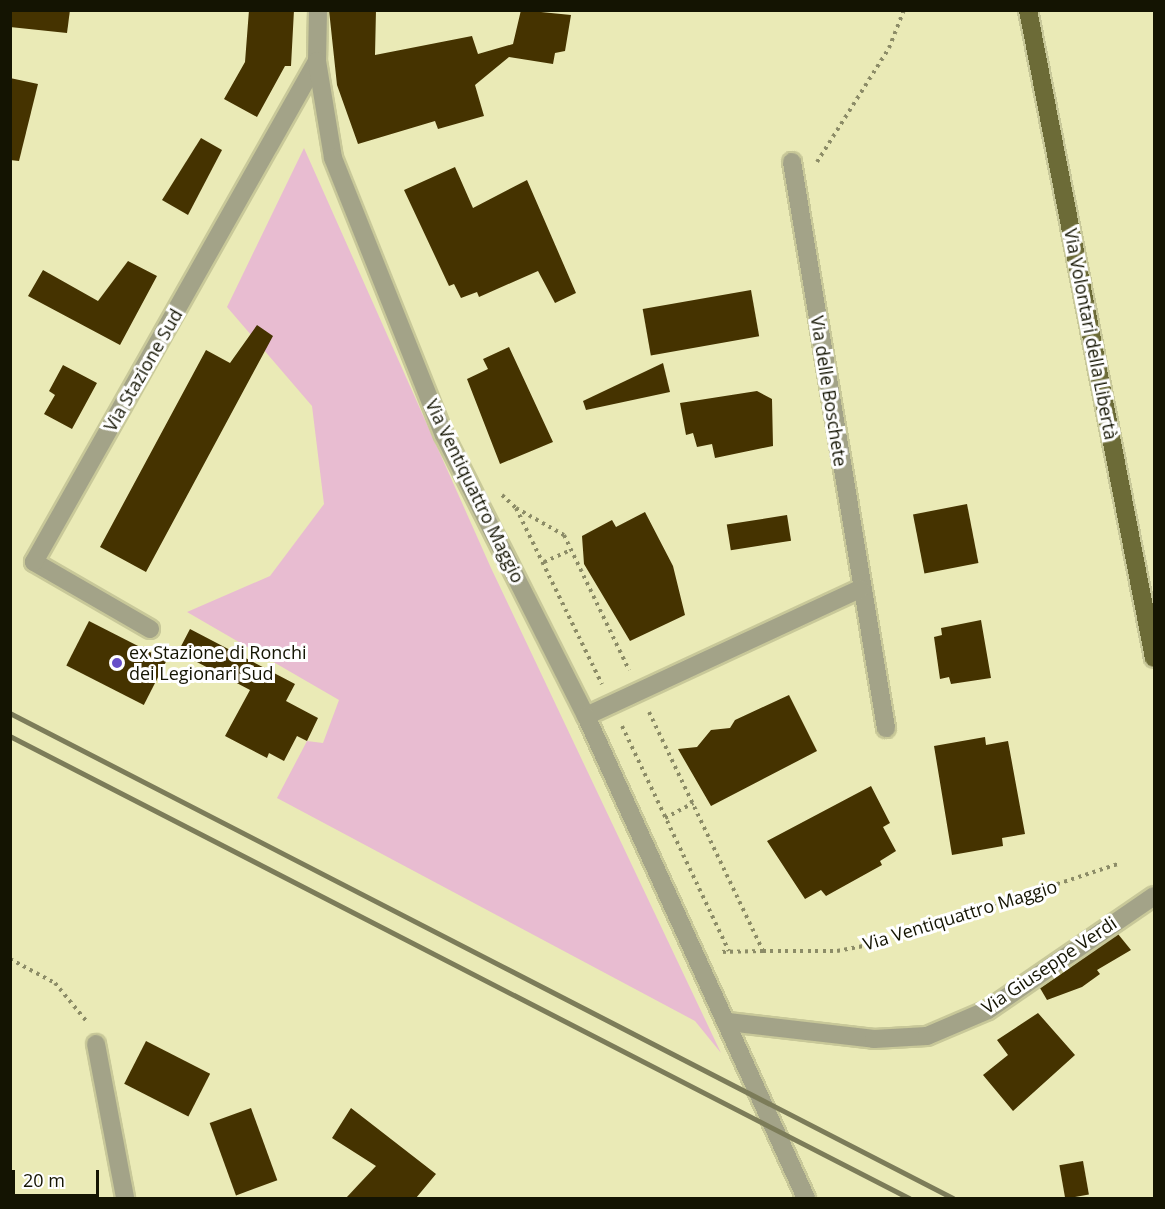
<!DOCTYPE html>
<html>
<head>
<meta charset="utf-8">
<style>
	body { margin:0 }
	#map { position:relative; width:1165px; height:1209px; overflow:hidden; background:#eaeab6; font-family:"Open Sans",sans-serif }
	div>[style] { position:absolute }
	.green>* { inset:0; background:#e8bcd1 }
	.building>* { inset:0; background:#453300; transform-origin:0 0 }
	.path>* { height:4px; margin-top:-2px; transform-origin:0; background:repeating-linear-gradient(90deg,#8c8c67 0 3px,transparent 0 7.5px) }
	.roads { filter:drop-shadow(2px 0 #c8c899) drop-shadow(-2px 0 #c8c899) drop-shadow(0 2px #c8c899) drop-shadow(0 -2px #c8c899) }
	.minor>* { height:18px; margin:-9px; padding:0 9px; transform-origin:9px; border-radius:9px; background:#a3a388 }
	.tertiary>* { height:18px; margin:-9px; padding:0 9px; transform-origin:9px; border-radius:9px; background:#a3a388 }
	.primary>* { height:18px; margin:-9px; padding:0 9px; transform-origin:9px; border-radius:9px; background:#6c6b37 }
	.rail>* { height:4.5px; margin:-2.25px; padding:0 2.25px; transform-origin:2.25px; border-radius:2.25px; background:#7c7c59 }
	.dots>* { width:16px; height:16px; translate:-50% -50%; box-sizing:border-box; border:3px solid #fff; border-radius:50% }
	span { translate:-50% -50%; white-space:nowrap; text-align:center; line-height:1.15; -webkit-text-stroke:6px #fff; paint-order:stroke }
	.street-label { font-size:18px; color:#141402 }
	.poi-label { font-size:18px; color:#141402 }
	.left { translate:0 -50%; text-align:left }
	.frame { position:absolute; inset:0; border:12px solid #141402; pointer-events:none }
	.scale { position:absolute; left:12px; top:1170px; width:87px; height:27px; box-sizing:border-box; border:3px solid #141402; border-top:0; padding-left:8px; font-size:18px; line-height:21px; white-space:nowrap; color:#141402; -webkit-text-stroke:4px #fff; paint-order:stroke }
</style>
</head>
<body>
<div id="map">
	<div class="green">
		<i style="clip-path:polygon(304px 148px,491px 568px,721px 1053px,695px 1021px,277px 798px,307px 741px,323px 743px,339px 700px,187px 612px,270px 576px,324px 504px,312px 406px,227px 307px)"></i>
	</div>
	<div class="building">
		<i style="clip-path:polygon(10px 10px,70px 10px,67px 33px,10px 27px)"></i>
		<i style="clip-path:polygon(249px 10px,294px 10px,291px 66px,285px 66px,257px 117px,224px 99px,245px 62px)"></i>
		<i style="clip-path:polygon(329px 10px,376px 10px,375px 55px,472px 36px,478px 54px,513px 44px,521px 10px,571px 15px,565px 51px,555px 53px,553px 64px,509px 57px,475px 85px,484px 116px,438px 129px,435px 121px,358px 144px,337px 85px)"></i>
		<i style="clip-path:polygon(10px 78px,38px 84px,19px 161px,10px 160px)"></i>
		<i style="clip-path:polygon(201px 138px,222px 150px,188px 215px,162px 200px)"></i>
		<i style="clip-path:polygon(455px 167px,473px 208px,527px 180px,576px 293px,555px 303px,538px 271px,479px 297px,477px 292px,461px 298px,454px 284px,449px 286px,404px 190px)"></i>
		<i style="clip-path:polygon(128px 261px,157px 276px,120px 345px,28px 296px,43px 270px,98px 301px)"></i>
		<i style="left:751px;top:290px;width:47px;height:110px;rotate:80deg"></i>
		<i style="clip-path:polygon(257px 325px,273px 336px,146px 572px,100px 547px,206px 350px,230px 363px)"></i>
		<i style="clip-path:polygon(509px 347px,553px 442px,500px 464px,467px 379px,488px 369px,483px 359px)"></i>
		<i style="clip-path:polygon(663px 363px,670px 392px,586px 410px,583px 401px)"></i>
		<i style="clip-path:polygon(63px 365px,97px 383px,72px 429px,44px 414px,55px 395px,49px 391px)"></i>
		<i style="clip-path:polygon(757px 391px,772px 399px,773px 446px,715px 458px,712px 444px,697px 447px,693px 433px,686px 435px,680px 403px)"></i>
		<i style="left:967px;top:504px;width:60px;height:55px;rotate:79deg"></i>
		<i style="clip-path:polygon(645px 512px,673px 566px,685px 615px,630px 641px,584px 564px,582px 536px,612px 520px,616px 527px)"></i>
		<i style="left:787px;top:515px;width:26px;height:61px;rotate:81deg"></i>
		<i style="clip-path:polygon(981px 620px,991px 678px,951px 684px,949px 677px,940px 679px,934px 637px,942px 635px,941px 628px)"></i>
		<i style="left:89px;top:621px;width:87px;height:50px;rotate:27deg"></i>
		<i style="clip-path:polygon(190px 629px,295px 684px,286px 701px,318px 718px,307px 741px,297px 736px,284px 761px,269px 753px,267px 758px,225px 736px,250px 690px,178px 652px)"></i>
		<i style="clip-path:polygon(789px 695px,817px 751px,711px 806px,678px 749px,697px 747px,711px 730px,730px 728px,735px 720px)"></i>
		<i style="clip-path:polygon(985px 737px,986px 745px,1008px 741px,1025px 834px,1002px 838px,1003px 846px,952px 855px,934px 746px)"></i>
		<i style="clip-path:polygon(871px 786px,890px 823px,883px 827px,896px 851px,880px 861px,882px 865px,826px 896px,821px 890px,805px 899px,767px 841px)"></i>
		<i style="clip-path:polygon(1118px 934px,1131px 950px,1097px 970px,1100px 974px,1082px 987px,1047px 1000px,1040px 988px)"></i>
		<i style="clip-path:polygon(1038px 1013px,1075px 1055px,1013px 1111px,983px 1075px,1008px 1055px,997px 1040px)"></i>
		<i style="left:146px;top:1041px;width:72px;height:48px;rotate:27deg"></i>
		<i style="left:251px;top:1108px;width:77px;height:44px;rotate:70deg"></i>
		<i style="clip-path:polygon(351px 1108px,436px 1174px,416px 1198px,346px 1198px,376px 1166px,332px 1138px)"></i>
		<i style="left:1083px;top:1161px;width:34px;height:24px;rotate:80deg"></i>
	</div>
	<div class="path">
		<i style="left:817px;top:162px;width:135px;rotate:-57.7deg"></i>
		<i style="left:889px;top:48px;width:41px;rotate:-68.5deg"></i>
		<i style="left:502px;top:495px;width:19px;rotate:43deg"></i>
		<i style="left:516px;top:508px;width:196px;rotate:64deg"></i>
		<i style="left:516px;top:508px;width:55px;rotate:29.4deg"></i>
		<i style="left:564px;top:535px;width:150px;rotate:64.3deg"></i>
		<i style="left:544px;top:562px;width:30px;rotate:-24deg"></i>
		<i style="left:649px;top:712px;width:265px;rotate:64.5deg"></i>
		<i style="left:763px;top:951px;width:45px;rotate:178.7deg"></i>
		<i style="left:622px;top:726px;width:249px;rotate:64.6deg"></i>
		<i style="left:665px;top:818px;width:32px;rotate:-28deg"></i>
		<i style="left:763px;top:951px;width:74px"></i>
		<i style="left:837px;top:951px;width:43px;rotate:-10.8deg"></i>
		<i style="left:879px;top:943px;width:252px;rotate:-18.3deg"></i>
		<i style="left:10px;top:959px;width:51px;rotate:28.1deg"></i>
		<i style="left:55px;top:983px;width:52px;rotate:50.5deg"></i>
	</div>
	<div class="roads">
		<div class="minor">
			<i style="left:792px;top:162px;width:574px;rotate:80.57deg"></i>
			<i style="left:150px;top:629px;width:134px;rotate:-150deg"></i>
			<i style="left:34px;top:562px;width:575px;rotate:-60.54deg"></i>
			<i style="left:586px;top:716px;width:302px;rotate:-24.9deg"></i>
			<i style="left:728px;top:1022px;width:147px;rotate:6.6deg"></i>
			<i style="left:874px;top:1039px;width:53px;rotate:-3.2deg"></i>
			<i style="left:927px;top:1036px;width:66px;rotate:-23.1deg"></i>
			<i style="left:988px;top:1010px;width:201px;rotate:-34.5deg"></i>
			<i style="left:96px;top:1044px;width:157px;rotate:79.3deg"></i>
		</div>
		<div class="tertiary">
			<i style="left:318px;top:10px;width:51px;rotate:91.1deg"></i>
			<i style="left:317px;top:61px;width:98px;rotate:80.6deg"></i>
			<i style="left:333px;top:158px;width:298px;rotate:68.2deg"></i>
			<i style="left:444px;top:435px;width:315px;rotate:63.2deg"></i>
			<i style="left:586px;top:716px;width:530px;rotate:65.47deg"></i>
		</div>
		<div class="primary">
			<i style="left:1028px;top:10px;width:660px;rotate:79deg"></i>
		</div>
	</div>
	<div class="rail">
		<i style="left:10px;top:713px;width:1060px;rotate:27.22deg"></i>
		<i style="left:10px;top:736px;width:1011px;rotate:27.2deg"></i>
	</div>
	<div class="dots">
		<i style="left:117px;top:663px;background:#674fc9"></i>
	</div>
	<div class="street-label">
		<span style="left:1091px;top:334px;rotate:79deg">Via Volontari della Libertà</span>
		<span style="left:143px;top:370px;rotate:-60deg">Via Stazione Sud</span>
		<span style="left:829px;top:391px;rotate:81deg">Via delle Boschete</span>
		<span style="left:475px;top:491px;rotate:64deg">Via Ventiquattro Maggio</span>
		<span style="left:960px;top:915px;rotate:-17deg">Via Ventiquattro Maggio</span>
		<span style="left:1049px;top:965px;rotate:-34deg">Via Giuseppe Verdi</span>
	</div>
	<div class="poi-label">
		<span class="left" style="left:129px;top:663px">ex Stazione di Ronchi<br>dei Legionari Sud</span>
	</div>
	<div class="frame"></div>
	<div class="scale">20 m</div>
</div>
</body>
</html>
